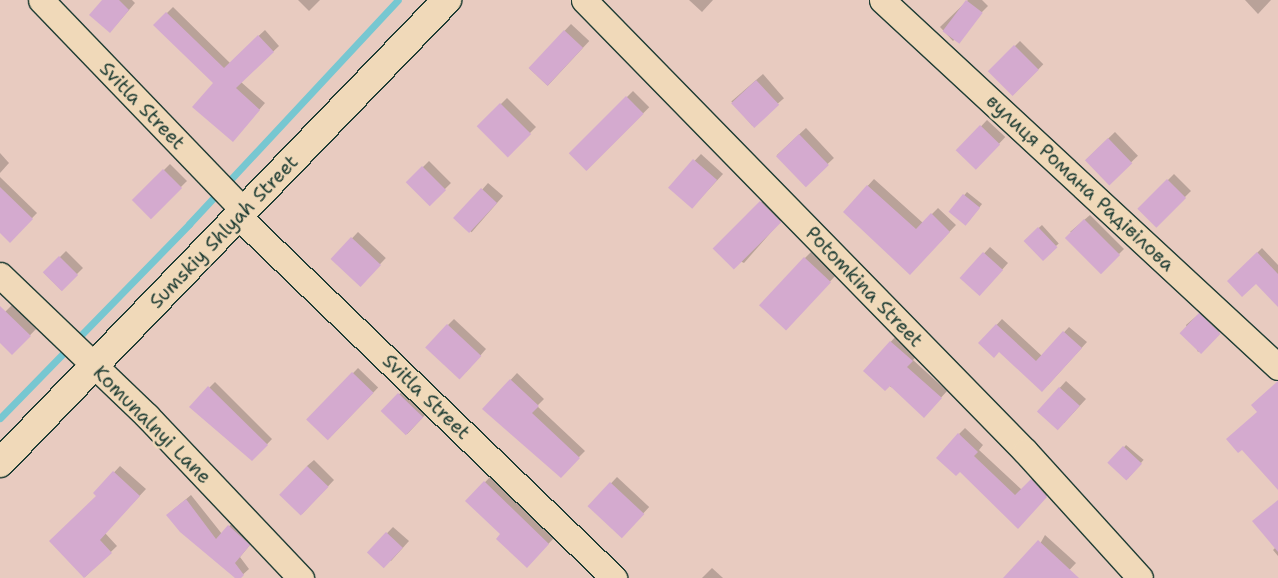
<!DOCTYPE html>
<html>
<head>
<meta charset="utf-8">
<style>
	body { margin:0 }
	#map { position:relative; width:1278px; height:578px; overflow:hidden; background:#e8cbc0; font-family:"Shantell Sans",sans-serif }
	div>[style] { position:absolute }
	.shadow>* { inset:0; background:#0003; transform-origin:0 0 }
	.stream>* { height:7px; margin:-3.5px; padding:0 3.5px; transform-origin:3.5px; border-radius:3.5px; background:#77c7d1 }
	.building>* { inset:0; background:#d4aacf; transform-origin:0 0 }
	.roads { filter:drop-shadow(1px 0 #1f3d34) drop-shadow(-1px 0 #1f3d34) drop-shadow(0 1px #1f3d34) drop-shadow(0 -1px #1f3d34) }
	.minor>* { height:25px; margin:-12.5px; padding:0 12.5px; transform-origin:12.5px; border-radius:12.5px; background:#f0d9b9 }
	.major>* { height:28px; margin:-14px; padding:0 14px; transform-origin:14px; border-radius:14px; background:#f0d9b9 }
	span { translate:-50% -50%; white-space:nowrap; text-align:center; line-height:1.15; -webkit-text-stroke:5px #f0d9b9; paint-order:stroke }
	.street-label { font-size:19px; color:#1f3d34 }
</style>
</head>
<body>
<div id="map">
	<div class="shadow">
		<i style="clip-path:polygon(104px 0,132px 0,135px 3px,116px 25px)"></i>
		<i style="clip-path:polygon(298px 0,320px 0,309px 11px)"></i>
		<i style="clip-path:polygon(689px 0,713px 0,702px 12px)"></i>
		<i style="clip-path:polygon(968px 0,982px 0,988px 6px,953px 41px,940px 27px)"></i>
		<i style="clip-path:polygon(1245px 0,1271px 0,1258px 14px)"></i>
		<i style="clip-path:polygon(173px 7px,230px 63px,265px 30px,279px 46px,241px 82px,265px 103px,238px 134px,214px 83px,155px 25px)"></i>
		<i style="left:571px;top:24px;width:25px;height:61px;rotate:43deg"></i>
		<i style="left:1020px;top:41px;width:33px;height:43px;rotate:45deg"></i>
		<i style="left:763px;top:74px;width:32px;height:42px;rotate:49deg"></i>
		<i style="left:633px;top:91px;width:23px;height:88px;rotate:45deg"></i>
		<i style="left:507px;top:98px;width:41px;height:40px;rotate:45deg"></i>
		<i style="left:987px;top:120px;width:25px;height:42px;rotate:43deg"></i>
		<i style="left:806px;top:128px;width:41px;height:40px;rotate:47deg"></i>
		<i style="left:1115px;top:132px;width:33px;height:40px;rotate:46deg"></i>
		<i style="clip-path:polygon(0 153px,9px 163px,0 173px)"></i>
		<i style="clip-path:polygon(701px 154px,723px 174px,698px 201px,670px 187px)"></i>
		<i style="left:429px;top:161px;width:31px;height:30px;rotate:45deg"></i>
		<i style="left:170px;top:164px;width:24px;height:51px;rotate:45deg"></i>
		<i style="left:1174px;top:174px;width:24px;height:49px;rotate:45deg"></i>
		<i style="clip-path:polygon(0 177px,37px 213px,10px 241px,0 231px)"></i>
		<i style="clip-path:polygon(874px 179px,923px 223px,938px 208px,956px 225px,910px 273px,844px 212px)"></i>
		<i style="left:488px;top:183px;width:20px;height:48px;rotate:41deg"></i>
		<i style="clip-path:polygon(967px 192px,982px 204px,968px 222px,950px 212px)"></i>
		<i style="clip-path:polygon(767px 196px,786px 215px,744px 263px,717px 250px)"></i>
		<i style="clip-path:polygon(1090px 215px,1124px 249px,1119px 254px,1070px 232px)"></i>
		<i style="left:1042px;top:225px;width:25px;height:23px;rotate:48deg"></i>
		<i style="left:358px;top:232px;width:38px;height:37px;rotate:43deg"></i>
		<i style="clip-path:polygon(990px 247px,1008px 263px,986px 288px,962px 278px)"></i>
		<i style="clip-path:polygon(1262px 248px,1278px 265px,1278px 305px,1256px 282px,1229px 281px)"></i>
		<i style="left:66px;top:251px;width:24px;height:31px;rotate:45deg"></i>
		<i style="clip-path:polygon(811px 252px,836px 275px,793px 322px,805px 258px)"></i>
		<i style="clip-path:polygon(12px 305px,36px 329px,12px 354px,0 342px,0 317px)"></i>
		<i style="clip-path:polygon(1206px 308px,1226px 326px,1198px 352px,1186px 325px)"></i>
		<i style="clip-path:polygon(454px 319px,486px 349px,466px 372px,448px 325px)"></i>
		<i style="clip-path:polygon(1002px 319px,1042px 356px,1069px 327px,1087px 342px,1048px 385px,1000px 351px,980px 343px)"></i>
		<i style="clip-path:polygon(897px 335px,918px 354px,913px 360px,947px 391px,930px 410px,864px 371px)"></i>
		<i style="left:358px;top:368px;width:28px;height:72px;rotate:44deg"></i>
		<i style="clip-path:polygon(517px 373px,544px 399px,537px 406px,585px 451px,560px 476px,484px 409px)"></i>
		<i style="clip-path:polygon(1066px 381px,1086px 399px,1064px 423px,1038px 412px)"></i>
		<i style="clip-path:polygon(215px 382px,272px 439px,252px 460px,190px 407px)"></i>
		<i style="left:405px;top:388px;width:33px;height:32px;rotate:43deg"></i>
		<i style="clip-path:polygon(965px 428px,983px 445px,979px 450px,1022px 490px,1037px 474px,1052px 490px,1018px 527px,959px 434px)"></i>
		<i style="left:1126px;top:445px;width:23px;height:25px;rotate:40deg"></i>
		<i style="clip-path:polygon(314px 460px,334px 480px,302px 514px,307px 466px)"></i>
		<i style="clip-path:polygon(120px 466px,146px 489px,105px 533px,117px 546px,85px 577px,98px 496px,95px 493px)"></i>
		<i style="clip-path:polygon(490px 477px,554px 538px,527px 566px,502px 534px,467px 501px)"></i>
		<i style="left:617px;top:477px;width:44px;height:40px;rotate:43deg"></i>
		<i style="clip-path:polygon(191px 495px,222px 534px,234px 521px,254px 540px,240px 557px,249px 569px,239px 578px,173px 510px)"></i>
		<i style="clip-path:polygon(1278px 500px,1278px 556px,1273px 550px,1276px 547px)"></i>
		<i style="clip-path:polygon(393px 527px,409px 541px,391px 561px,369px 552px)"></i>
		<i style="clip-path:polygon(1045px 535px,1076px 563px,1062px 578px,1021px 578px)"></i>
		<i style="clip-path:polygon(712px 568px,723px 578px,702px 578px)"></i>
	</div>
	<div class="stream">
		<i style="left:0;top:418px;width:271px;rotate:-45.7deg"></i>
		<i style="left:189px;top:224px;width:306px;rotate:-47deg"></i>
	</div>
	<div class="building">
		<i style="clip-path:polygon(102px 0,119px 0,129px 10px,110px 33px,89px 15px)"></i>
		<i style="left:966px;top:0;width:21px;height:39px;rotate:37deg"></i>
		<i style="clip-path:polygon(166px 12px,224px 68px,258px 35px,274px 52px,236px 88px,260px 110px,233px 142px,192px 107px,213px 83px,153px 25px)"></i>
		<i style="left:564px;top:30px;width:26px;height:52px;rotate:43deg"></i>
		<i style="left:1014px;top:45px;width:35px;height:37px;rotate:45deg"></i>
		<i style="left:756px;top:80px;width:34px;height:34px;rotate:47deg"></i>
		<i style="left:626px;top:96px;width:25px;height:81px;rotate:45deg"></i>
		<i style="left:500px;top:103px;width:44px;height:33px;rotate:45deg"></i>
		<i style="left:980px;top:125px;width:28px;height:35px;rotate:44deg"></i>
		<i style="left:799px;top:134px;width:43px;height:32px;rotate:46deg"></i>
		<i style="left:1108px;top:138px;width:35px;height:32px;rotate:46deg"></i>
		<i style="left:693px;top:159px;width:32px;height:38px;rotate:41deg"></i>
		<i style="left:422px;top:166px;width:34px;height:23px;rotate:45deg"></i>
		<i style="left:163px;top:169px;width:27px;height:44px;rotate:45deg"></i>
		<i style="left:1167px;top:179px;width:27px;height:42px;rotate:45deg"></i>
		<i style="clip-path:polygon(867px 185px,916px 229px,931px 213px,950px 232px,910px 275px,843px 212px)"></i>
		<i style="clip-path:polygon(0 187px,33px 219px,10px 243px,0 233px)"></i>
		<i style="left:481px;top:188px;width:22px;height:41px;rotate:43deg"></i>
		<i style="left:963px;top:194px;width:22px;height:23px;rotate:39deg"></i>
		<i style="left:760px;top:201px;width:30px;height:67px;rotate:45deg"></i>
		<i style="left:1084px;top:219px;width:51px;height:27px;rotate:45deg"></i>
		<i style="left:1038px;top:227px;width:28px;height:20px;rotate:46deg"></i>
		<i style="left:351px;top:237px;width:41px;height:30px;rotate:43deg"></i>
		<i style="left:983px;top:252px;width:27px;height:35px;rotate:42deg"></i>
		<i style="clip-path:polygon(1257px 252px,1278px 274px,1278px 307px,1256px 284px,1242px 297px,1227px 281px)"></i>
		<i style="left:59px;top:256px;width:27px;height:23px;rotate:45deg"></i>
		<i style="left:804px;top:257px;width:37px;height:66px;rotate:43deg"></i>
		<i style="clip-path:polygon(0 306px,31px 336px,12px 355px,0 343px)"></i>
		<i style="left:1199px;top:313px;width:30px;height:28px;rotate:44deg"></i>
		<i style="left:447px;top:324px;width:47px;height:32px;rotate:43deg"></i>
		<i style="clip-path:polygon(996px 324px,1036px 361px,1063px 331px,1082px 348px,1042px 392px,999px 352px,994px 358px,978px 343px)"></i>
		<i style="clip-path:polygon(890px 341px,913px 361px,907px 367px,942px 398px,924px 418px,890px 386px,885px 391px,863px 371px)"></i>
		<i style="left:352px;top:372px;width:30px;height:66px;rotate:44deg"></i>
		<i style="clip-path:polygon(510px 379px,539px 406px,532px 413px,580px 458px,561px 478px,482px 409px)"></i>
		<i style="clip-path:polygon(1278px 381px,1278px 490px,1242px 450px,1238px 453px,1226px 439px,1257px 412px,1251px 405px)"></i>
		<i style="clip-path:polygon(208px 386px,268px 445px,252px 461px,189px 407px)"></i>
		<i style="left:1059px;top:387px;width:28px;height:33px;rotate:42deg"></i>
		<i style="left:398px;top:393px;width:35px;height:25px;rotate:44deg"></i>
		<i style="clip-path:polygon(958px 433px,978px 452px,974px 456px,1015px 495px,1031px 479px,1047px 497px,1018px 529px,960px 472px,956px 476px,936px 458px)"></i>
		<i style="left:1123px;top:446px;width:26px;height:23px;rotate:43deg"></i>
		<i style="left:307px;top:466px;width:30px;height:40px;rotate:44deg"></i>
		<i style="clip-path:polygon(113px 471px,140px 496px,100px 540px,112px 553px,84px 578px,49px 541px,96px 496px,93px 493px)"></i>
		<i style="clip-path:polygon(484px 481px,549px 544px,527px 568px,496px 539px,500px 534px,465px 501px)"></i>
		<i style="left:610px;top:482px;width:47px;height:33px;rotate:43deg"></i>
		<i style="clip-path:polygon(186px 499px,216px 539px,228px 525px,250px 545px,235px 563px,244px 575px,241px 578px,235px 578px,180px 532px,166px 515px)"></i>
		<i style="clip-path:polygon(1278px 500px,1278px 552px,1252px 521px)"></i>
		<i style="left:386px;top:532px;width:23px;height:28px;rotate:43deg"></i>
		<i style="clip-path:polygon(1038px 540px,1079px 578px,1003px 578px)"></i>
	</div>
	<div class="roads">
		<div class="minor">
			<i style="left:41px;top:0;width:293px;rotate:46.1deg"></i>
			<i style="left:584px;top:0;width:631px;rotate:45.64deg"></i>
			<i style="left:1025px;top:451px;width:171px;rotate:47.8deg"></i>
			<i style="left:882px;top:0;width:540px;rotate:42.82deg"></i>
			<i style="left:239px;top:217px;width:521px;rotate:43.91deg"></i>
			<i style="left:0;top:275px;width:204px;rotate:43.8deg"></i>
			<i style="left:147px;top:416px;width:224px;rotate:46.5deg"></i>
		</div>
		<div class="major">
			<i style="left:0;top:463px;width:644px;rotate:-46.01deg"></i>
		</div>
	</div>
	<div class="street-label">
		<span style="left:142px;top:106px;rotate:46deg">Svitla Street</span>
		<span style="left:1080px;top:183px;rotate:43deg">вулиця Романа Радівілова</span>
		<span style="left:224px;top:232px;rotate:-46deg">Sumskiy Shlyah Street</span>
		<span style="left:864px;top:287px;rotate:46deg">Potomkina Street</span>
		<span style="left:426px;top:397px;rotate:44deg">Svitla Street</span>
		<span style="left:152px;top:425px;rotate:45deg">Komunalnyi Lane</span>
	</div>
</div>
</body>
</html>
